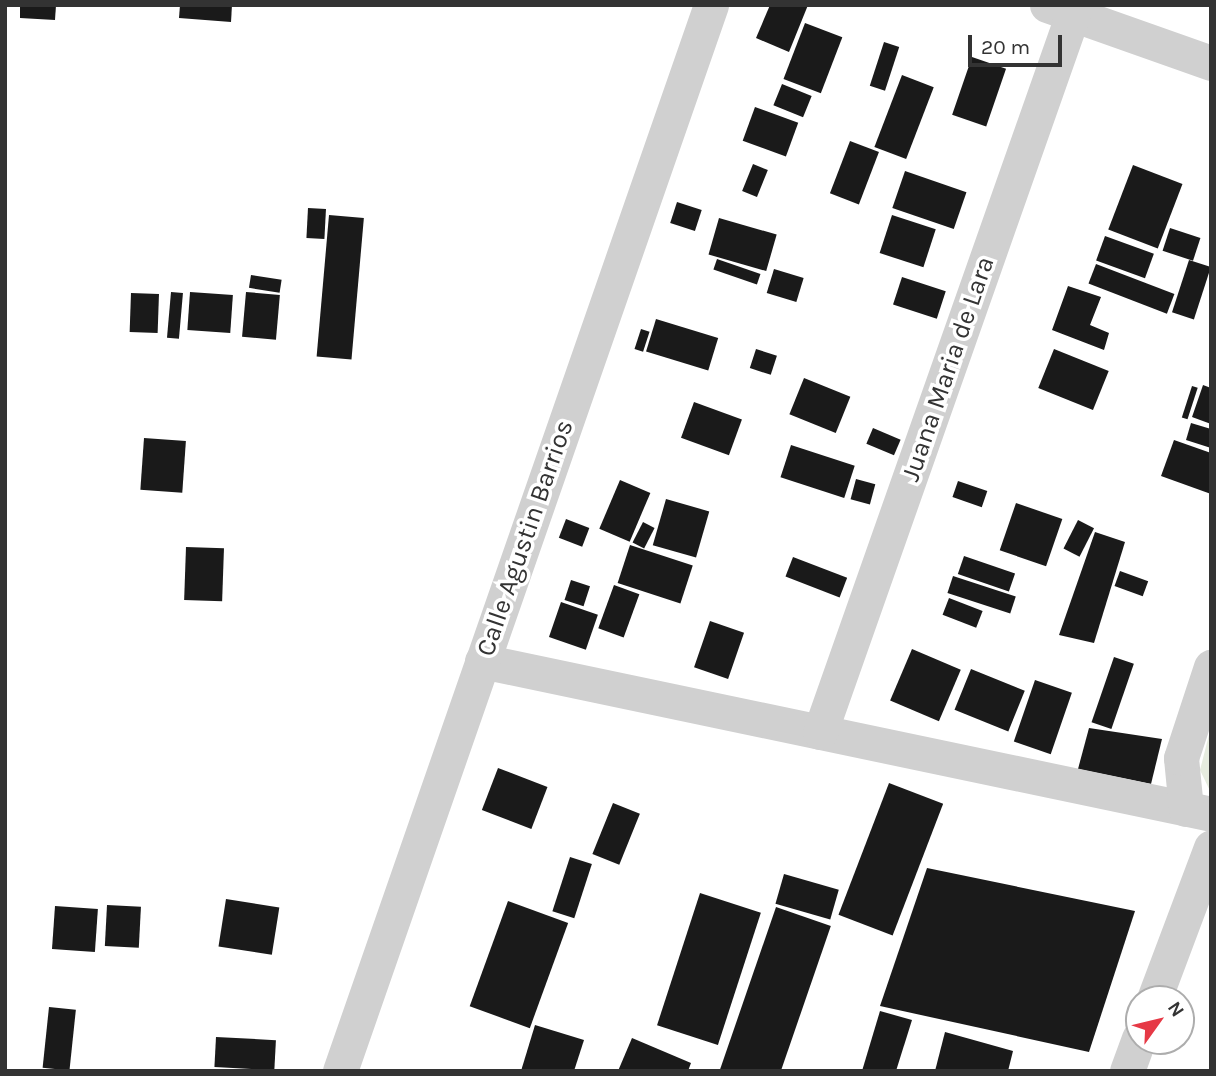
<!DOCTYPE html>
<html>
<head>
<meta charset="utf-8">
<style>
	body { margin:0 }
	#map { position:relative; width:1216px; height:1076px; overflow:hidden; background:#fff; font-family:Karla,sans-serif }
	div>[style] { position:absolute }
	.green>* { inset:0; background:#e6ecdf }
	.building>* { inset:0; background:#1a1a1a; transform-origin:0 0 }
	.street>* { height:35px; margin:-17.5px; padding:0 17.5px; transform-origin:17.5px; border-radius:17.5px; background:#d0d0d0 }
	span { translate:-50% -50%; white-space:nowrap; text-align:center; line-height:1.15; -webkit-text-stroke:7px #fff; paint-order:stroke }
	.street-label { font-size:26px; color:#333 }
	.frame { position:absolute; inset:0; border:7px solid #333; pointer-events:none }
	.north { position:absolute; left:1125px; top:985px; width:70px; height:70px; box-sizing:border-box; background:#fff; border:2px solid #adadad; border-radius:50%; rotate:56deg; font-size:19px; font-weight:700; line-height:28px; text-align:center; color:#333 }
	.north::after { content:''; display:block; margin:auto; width:24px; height:32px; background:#e63946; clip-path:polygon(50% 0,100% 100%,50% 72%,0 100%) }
	.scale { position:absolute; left:968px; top:35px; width:94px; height:32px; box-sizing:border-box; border:4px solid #333; border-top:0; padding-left:9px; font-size:21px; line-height:24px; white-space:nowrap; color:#333; -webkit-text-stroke:5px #fff; paint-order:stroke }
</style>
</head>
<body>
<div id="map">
	<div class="green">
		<i style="clip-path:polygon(1211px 727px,1211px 793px,1200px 770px)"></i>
	</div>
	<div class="building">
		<i style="clip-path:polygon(20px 5px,56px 5px,55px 20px,20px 18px)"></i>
		<i style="clip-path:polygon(180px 5px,232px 5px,231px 22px,179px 18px)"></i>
		<i style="clip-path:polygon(770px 5px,808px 5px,789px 52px,756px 38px)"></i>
		<i style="left:805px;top:23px;width:40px;height:60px;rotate:21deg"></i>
		<i style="left:884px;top:42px;width:16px;height:46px;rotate:18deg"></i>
		<i style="left:972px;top:57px;width:36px;height:61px;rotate:19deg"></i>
		<i style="left:902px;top:75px;width:34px;height:77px;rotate:21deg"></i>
		<i style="left:782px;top:84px;width:32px;height:23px;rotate:22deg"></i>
		<i style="left:755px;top:107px;width:46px;height:36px;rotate:20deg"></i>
		<i style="left:850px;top:141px;width:31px;height:56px;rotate:21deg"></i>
		<i style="left:753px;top:164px;width:16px;height:29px;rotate:22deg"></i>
		<i style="left:1133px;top:165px;width:53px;height:69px;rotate:21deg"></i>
		<i style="left:905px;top:171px;width:65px;height:39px;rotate:19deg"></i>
		<i style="left:677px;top:202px;width:26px;height:22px;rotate:18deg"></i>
		<i style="left:308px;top:208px;width:18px;height:30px;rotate:3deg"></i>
		<i style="left:329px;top:215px;width:35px;height:142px;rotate:5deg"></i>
		<i style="left:892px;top:215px;width:46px;height:40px;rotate:18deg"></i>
		<i style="left:719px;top:218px;width:60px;height:38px;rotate:16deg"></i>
		<i style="left:1170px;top:228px;width:32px;height:24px;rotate:18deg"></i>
		<i style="left:1105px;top:236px;width:52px;height:26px;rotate:20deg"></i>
		<i style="left:717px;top:259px;width:46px;height:11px;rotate:19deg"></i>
		<i style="left:1189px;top:260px;width:23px;height:55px;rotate:18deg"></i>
		<i style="left:1096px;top:264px;width:84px;height:21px;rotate:21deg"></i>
		<i style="left:774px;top:269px;width:31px;height:25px;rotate:17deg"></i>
		<i style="left:251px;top:275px;width:31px;height:13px;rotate:9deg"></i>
		<i style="left:902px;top:277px;width:46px;height:29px;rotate:18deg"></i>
		<i style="clip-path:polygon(1068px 286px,1101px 297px,1090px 325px,1109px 333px,1104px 350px,1052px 330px)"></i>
		<i style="left:171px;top:292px;width:12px;height:46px;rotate:5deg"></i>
		<i style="left:190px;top:292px;width:43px;height:38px;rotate:4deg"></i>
		<i style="left:246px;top:292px;width:34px;height:45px;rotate:5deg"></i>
		<i style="left:131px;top:293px;width:28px;height:39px;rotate:2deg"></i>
		<i style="left:656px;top:319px;width:65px;height:34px;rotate:17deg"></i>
		<i style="left:641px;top:329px;width:9px;height:21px;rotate:18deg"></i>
		<i style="left:756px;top:349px;width:22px;height:20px;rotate:18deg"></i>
		<i style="left:1054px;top:349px;width:59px;height:42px;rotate:22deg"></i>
		<i style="left:804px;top:378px;width:50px;height:39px;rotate:22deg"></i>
		<i style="clip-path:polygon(1203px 385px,1211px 388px,1211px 424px,1192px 417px)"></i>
		<i style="left:1192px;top:386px;width:6px;height:33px;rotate:18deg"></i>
		<i style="left:694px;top:402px;width:51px;height:38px;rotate:20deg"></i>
		<i style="clip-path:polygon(1191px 423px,1211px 429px,1211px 448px,1186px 440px)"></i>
		<i style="left:873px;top:428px;width:30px;height:17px;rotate:23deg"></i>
		<i style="left:144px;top:438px;width:42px;height:52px;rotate:4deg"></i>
		<i style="clip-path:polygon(1174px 440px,1211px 453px,1211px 494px,1161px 476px)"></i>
		<i style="left:791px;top:445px;width:67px;height:34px;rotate:18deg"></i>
		<i style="left:856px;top:479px;width:20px;height:21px;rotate:15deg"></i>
		<i style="left:620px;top:480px;width:33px;height:53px;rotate:23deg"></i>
		<i style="left:958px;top:481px;width:31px;height:17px;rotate:19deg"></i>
		<i style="left:666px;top:499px;width:45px;height:48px;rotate:16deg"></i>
		<i style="left:1016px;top:503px;width:49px;height:50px;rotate:19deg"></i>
		<i style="left:566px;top:519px;width:25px;height:20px;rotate:21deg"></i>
		<i style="left:1078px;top:520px;width:18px;height:32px;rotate:27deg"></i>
		<i style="left:643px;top:522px;width:13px;height:23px;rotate:27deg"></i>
		<i style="clip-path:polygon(1095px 532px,1125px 542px,1094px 643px,1059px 635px)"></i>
		<i style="left:630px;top:545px;width:66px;height:40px;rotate:18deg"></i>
		<i style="left:186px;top:547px;width:38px;height:53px;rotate:2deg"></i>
		<i style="left:964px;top:556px;width:54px;height:19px;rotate:19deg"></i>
		<i style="left:793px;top:557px;width:58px;height:21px;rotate:21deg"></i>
		<i style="left:1120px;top:571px;width:30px;height:16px;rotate:20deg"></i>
		<i style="left:953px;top:576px;width:66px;height:18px;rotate:18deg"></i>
		<i style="left:571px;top:580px;width:20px;height:21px;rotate:18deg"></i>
		<i style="left:614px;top:585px;width:27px;height:46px;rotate:20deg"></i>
		<i style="left:949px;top:598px;width:36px;height:18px;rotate:21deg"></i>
		<i style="left:561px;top:602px;width:39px;height:37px;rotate:19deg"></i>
		<i style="left:710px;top:621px;width:36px;height:49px;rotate:19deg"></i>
		<i style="left:912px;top:649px;width:53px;height:56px;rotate:23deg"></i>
		<i style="left:1114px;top:657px;width:21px;height:69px;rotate:19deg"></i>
		<i style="left:971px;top:669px;width:58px;height:44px;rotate:22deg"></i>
		<i style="left:1035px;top:680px;width:39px;height:65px;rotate:19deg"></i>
		<i style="clip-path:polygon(1089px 728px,1162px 739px,1151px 784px,1078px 769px)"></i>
		<i style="left:498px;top:768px;width:53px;height:45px;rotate:21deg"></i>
		<i style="left:889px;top:783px;width:58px;height:141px;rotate:21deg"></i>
		<i style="left:613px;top:803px;width:29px;height:55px;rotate:22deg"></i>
		<i style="left:570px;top:857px;width:23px;height:57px;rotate:18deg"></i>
		<i style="clip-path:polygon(927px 868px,1135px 911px,1089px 1052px,880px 1006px)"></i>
		<i style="left:784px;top:874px;width:57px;height:31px;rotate:16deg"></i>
		<i style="left:700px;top:893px;width:64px;height:139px;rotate:18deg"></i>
		<i style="left:226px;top:899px;width:54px;height:48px;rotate:9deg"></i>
		<i style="left:508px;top:901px;width:64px;height:112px;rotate:20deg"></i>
		<i style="left:107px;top:905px;width:34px;height:41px;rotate:3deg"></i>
		<i style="left:55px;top:906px;width:43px;height:43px;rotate:4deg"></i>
		<i style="left:776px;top:907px;width:58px;height:173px;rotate:19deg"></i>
		<i style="left:49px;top:1007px;width:27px;height:61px;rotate:6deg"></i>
		<i style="clip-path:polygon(880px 1011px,912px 1020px,896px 1071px,862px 1071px)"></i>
		<i style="clip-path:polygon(535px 1025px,584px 1040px,574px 1071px,521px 1071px)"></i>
		<i style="clip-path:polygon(945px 1032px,1013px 1051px,1008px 1071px,935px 1071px)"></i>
		<i style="left:216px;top:1037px;width:60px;height:30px;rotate:3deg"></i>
		<i style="clip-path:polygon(632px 1038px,691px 1063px,688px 1071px,618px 1071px)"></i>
	</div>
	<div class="street">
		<i style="left:1047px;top:5px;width:174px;rotate:19.5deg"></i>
		<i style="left:482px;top:661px;width:745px;rotate:11.85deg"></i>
		<i style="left:820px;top:732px;width:771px;rotate:-70.6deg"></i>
		<i style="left:1186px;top:809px;width:51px;rotate:-95.6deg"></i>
		<i style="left:1181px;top:758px;width:96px;rotate:-71.8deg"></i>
		<i style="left:1154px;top:999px;width:162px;rotate:-69.4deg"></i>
		<i style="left:340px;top:1071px;width:1129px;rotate:-70.81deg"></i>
		<i style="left:1127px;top:1071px;width:35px;rotate:-70deg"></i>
	</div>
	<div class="street-label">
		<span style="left:948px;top:369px;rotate:-71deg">Juana Maria de Lara</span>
		<span style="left:525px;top:538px;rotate:-71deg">Calle Agustin Barrios</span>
	</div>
	<div class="frame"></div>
	<div class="north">N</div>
	<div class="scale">20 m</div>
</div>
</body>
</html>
